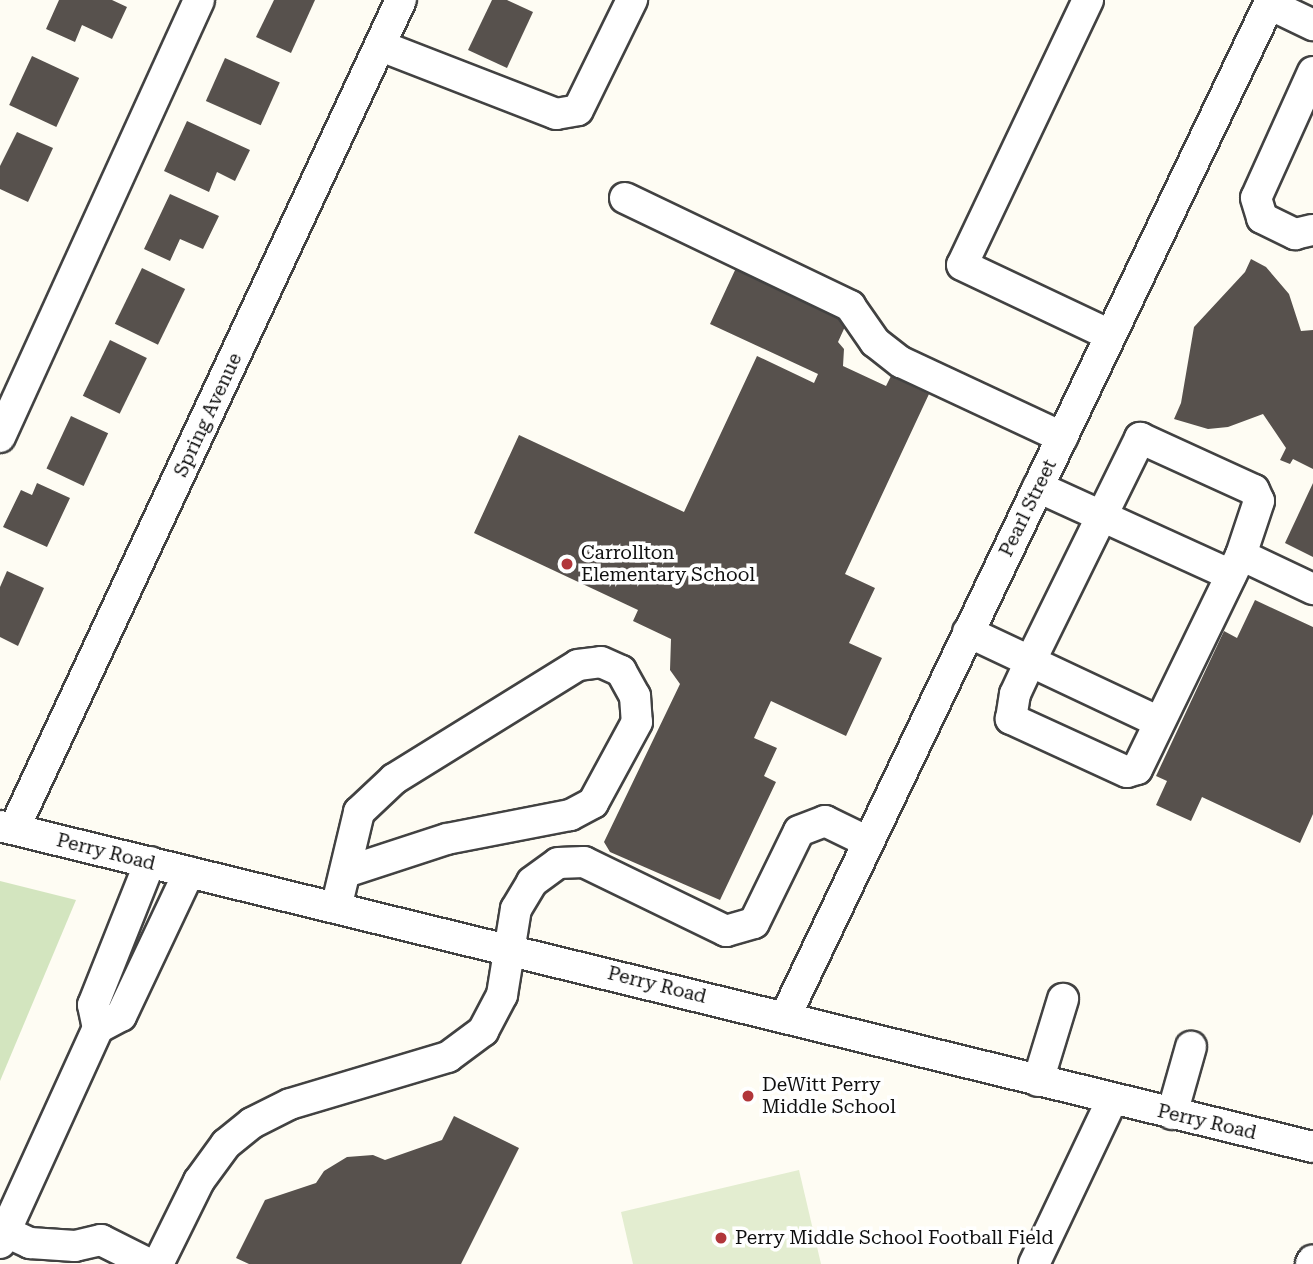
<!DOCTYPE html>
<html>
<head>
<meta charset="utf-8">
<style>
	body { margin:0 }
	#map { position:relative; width:1313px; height:1264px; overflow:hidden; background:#fefcf3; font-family:"Roboto Serif",serif }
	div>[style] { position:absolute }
	.green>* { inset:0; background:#d3e5bf }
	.pitch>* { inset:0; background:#e3edd0 }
	.building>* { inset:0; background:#57514d; transform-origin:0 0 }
	.roads { filter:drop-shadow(2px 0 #424242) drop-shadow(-2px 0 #424242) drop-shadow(0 2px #424242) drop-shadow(0 -2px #424242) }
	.minor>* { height:30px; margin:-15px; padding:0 15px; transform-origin:15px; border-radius:15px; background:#fff }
	.dots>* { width:19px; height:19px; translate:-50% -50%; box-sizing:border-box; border:4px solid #fff; border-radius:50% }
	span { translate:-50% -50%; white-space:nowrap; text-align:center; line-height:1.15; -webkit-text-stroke:7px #fff; paint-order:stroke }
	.street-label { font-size:19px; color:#0f0f0f }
	.poi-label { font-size:19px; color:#0f0f0f }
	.left { translate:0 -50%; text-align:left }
</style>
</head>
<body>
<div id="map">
	<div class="green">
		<i style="clip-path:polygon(0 881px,76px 900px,0 1081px)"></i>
	</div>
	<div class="pitch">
		<i style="clip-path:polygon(799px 1170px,821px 1264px,633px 1264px,621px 1212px)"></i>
	</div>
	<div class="building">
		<i style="clip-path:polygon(59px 0,112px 0,127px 7px,112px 39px,82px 25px,75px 42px,46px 29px)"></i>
		<i style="clip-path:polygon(274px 0,315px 0,291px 53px,256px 37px)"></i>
		<i style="clip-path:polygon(492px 0,507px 0,533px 12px,507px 68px,468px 50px)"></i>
		<i style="left:32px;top:56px;width:52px;height:54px;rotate:25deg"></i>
		<i style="left:225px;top:58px;width:60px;height:47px;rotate:24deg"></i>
		<i style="clip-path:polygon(187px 121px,250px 150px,235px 181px,217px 172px,209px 192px,164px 171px)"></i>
		<i style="clip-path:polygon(17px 132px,53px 148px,28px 202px,0 189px,0 166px)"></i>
		<i style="clip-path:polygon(170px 194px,219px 216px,203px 249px,180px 239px,170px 261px,144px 249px)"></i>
		<i style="clip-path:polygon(1251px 259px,1266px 267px,1289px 294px,1301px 331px,1313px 330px,1313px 469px,1293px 459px,1290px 464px,1280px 460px,1286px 448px,1263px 414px,1228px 427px,1208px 429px,1174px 419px,1181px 403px,1194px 327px,1245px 272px)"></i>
		<i style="left:142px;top:268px;width:48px;height:62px;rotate:26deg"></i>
		<i style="clip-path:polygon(736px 268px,848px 320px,838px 342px,844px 349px,843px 366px,886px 386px,891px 376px,929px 394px,845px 574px,875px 588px,849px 643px,882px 658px,846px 736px,771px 701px,754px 738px,777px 748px,764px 776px,776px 782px,720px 900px,610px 852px,604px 842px,680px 684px,670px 670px,671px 639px,633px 621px,638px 610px,474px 533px,519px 435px,684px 512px,757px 356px,814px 383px,818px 374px,710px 324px)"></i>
		<i style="left:110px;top:340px;width:41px;height:62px;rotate:26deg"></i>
		<i style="left:71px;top:416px;width:41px;height:58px;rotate:25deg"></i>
		<i style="clip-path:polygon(37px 483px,70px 498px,47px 547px,3px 527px,21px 490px,32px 495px)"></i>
		<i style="clip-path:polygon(1313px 483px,1313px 557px,1285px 543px)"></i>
		<i style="clip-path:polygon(7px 571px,44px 588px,18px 646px,0 637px,0 587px)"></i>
		<i style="clip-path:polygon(1255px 600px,1313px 627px,1313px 814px,1300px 843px,1202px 797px,1191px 821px,1156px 805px,1167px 781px,1156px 776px,1224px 631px,1237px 638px)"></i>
		<i style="clip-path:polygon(454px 1116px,519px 1148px,461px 1264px,249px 1264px,236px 1258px,265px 1200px,316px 1183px,324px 1171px,347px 1157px,373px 1155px,385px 1160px,442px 1140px)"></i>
	</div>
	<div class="roads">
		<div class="minor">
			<i style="left:1088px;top:0;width:293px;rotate:115.4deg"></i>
			<i style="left:962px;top:265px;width:164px;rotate:25.3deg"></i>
			<i style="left:1269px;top:4px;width:49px;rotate:25.5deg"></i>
			<i style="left:381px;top:46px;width:188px;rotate:21.2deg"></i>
			<i style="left:556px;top:114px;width:22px;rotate:-10deg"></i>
			<i style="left:578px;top:110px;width:123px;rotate:-63.9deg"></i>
			<i style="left:1313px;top:72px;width:138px;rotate:114.3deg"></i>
			<i style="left:1256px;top:198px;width:21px;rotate:73deg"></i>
			<i style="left:1262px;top:218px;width:37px;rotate:26deg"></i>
			<i style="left:1295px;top:234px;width:18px;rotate:-13deg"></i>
			<i style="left:625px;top:198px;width:250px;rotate:25.6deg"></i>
			<i style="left:850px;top:306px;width:44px;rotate:55.2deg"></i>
			<i style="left:875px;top:342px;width:33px;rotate:38deg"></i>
			<i style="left:901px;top:362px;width:178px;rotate:25deg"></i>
			<i style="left:0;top:437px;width:480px;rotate:-65.5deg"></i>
			<i style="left:1038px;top:487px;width:212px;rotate:24.5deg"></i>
			<i style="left:1241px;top:555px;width:238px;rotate:115.9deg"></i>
			<i style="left:1137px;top:769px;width:10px;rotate:163deg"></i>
			<i style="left:1127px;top:772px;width:128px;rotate:-155.4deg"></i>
			<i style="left:1011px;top:719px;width:25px;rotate:-81deg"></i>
			<i style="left:1015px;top:694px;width:35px;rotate:-65deg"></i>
			<i style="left:1030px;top:662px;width:250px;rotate:-63.8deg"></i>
			<i style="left:1140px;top:438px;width:125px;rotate:24.5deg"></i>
			<i style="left:1254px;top:490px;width:12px;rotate:66deg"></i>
			<i style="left:1259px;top:501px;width:57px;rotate:108.4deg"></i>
			<i style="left:1241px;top:555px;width:80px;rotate:25.3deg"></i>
			<i style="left:968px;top:632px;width:211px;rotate:25.2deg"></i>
			<i style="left:0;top:826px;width:1352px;rotate:13.74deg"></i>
			<i style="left:14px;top:829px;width:915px;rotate:-64.98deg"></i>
			<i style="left:150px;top:862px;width:154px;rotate:111.7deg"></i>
			<i style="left:93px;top:1005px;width:24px;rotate:78deg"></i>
			<i style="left:98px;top:1028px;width:26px;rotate:-28deg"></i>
			<i style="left:121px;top:1016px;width:159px;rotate:-64.7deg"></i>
			<i style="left:336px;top:908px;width:99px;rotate:-76.5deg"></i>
			<i style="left:359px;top:812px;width:48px;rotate:-43.3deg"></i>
			<i style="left:394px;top:779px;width:216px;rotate:-31.8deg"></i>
			<i style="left:578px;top:665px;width:23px;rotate:-7deg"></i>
			<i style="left:601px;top:662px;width:22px;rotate:24deg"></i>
			<i style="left:621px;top:671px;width:29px;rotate:61deg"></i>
			<i style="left:635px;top:696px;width:26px;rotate:86deg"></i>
			<i style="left:637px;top:722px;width:92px;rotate:118.5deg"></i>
			<i style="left:593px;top:803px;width:26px;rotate:152deg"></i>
			<i style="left:570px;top:815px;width:125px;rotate:169deg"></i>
			<i style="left:447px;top:839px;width:106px;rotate:161.9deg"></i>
			<i style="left:785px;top:1017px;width:1127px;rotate:-64.46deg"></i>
			<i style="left:1038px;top:1081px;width:86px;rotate:-73deg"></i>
			<i style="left:1172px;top:1114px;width:70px;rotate:-74.2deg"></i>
			<i style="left:4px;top:1231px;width:29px;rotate:25deg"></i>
			<i style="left:30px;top:1243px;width:45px;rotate:3.8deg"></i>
			<i style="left:75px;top:1246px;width:27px;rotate:-13deg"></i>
			<i style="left:101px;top:1240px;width:54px;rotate:26.6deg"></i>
			<i style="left:0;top:1243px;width:236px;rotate:-65.5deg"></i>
			<i style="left:158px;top:1264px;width:93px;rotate:-63.7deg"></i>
			<i style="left:199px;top:1181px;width:46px;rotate:-53.9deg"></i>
			<i style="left:226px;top:1144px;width:33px;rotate:-39deg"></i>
			<i style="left:252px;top:1123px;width:42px;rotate:-26.6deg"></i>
			<i style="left:290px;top:1104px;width:165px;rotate:-16.6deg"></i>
			<i style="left:448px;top:1057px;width:44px;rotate:-36.6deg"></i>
			<i style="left:483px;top:1031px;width:41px;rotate:-62.2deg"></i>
			<i style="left:502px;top:995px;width:87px;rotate:-80.8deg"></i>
			<i style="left:516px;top:909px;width:31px;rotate:-59deg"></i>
			<i style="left:532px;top:882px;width:32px;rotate:-36deg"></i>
			<i style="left:558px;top:863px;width:26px;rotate:-2deg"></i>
			<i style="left:584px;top:862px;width:158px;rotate:25.9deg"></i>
			<i style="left:726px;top:931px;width:29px;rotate:-16deg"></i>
			<i style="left:754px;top:923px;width:102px;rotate:-63.9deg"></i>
			<i style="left:799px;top:831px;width:28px;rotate:-21deg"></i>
			<i style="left:825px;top:821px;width:48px;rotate:26deg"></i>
			<i style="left:1034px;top:1264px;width:182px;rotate:-64.6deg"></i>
			<i style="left:1311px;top:1264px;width:4px;rotate:-63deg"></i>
		</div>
	</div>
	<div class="dots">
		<i style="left:567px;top:564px;background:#b1363a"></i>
		<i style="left:748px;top:1096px;background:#b1363a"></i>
		<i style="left:721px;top:1238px;background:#b1363a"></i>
	</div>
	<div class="street-label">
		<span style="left:208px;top:415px;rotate:-65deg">Spring Avenue</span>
		<span style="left:1028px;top:508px;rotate:-64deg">Pearl Street</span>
		<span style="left:106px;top:852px;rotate:14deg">Perry Road</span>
		<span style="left:657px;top:985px;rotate:14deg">Perry Road</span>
		<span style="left:1207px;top:1122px;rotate:13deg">Perry Road</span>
	</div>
	<div class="poi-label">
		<span class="left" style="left:581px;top:564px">Carrollton<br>Elementary School</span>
		<span class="left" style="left:762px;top:1096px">DeWitt Perry<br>Middle School</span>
		<span class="left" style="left:735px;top:1238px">Perry Middle School Football Field</span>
	</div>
</div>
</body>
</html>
